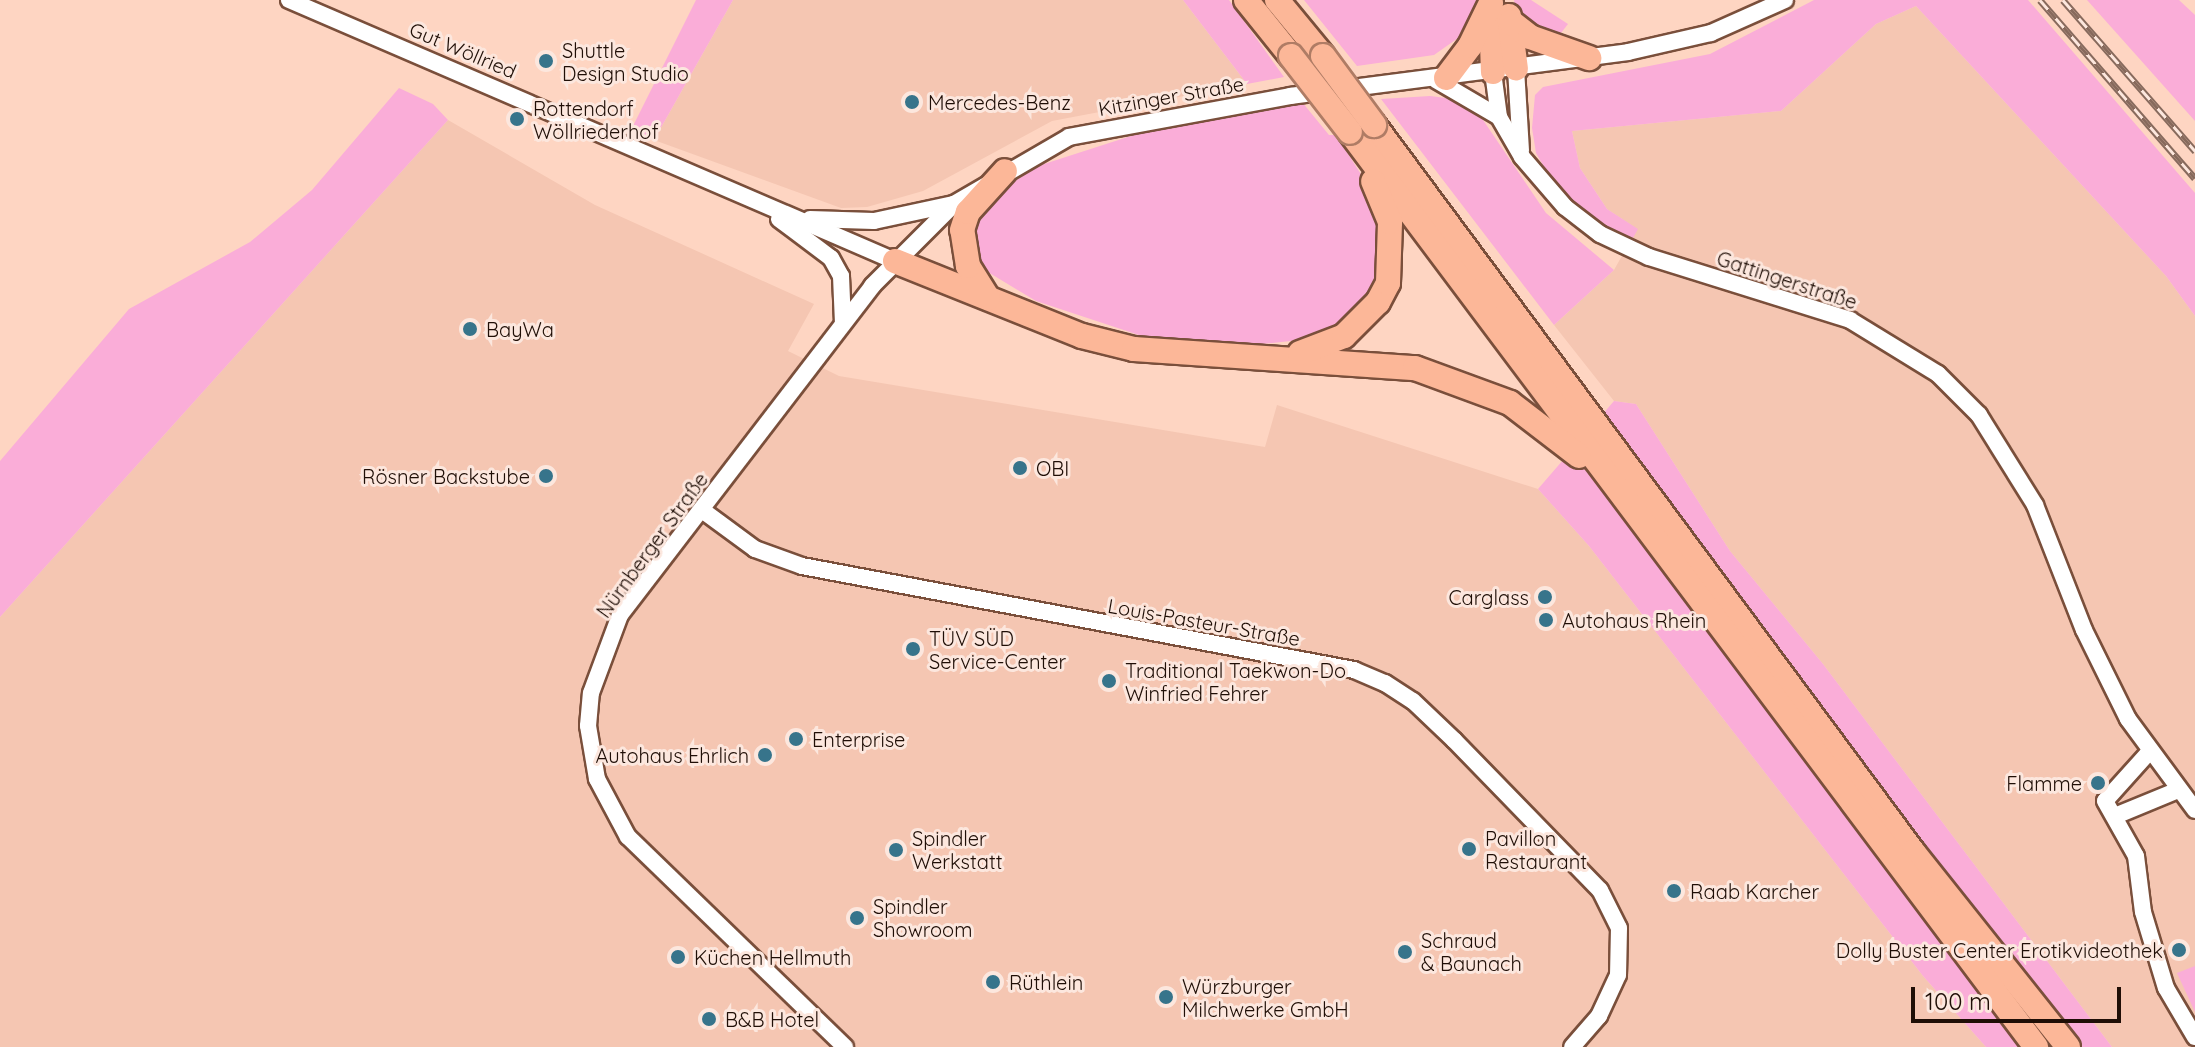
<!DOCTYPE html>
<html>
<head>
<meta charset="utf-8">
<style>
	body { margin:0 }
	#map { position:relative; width:2195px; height:1047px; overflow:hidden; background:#fed5c2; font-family:Quicksand,sans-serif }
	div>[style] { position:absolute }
	.built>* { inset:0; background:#f5c6b2 }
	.green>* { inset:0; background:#faadd8 }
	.roads { filter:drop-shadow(2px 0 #7a4f3b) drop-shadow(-2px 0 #7a4f3b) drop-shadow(0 2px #7a4f3b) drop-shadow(0 -2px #7a4f3b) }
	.minor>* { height:16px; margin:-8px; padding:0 8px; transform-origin:8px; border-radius:8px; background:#fff }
	.highway>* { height:24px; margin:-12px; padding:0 12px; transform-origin:12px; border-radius:12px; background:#fcb798 }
	.rail>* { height:7px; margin-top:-3.5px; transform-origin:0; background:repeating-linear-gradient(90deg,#fce7de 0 12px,#876a5d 0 24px); box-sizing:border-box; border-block:2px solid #876a5d }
	.bridges { filter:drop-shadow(2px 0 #af7c65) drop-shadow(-2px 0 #af7c65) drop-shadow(0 2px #af7c65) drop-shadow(0 -2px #af7c65) }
	.highway-bridge>* { height:24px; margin:-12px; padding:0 12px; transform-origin:12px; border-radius:12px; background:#fcb798 }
	.dots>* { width:22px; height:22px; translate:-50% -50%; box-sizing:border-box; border:4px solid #fce7de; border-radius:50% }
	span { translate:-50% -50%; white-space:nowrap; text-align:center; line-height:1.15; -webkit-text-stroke:6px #fce7de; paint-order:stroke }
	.street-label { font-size:20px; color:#1f0e06 }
	.poi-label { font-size:20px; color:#1f0e06 }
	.left { translate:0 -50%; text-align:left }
	.right { translate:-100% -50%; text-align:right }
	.scale { position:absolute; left:1911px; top:987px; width:210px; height:36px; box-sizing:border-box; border:4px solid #1f0e06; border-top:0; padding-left:10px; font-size:24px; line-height:28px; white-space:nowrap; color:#1f0e06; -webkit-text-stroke:6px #fce7de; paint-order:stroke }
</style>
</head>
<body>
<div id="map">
	<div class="built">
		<i style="clip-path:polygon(733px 0,1183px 0,1247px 84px,1052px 121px,923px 191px,867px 207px,841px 208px,654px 140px)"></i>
		<i style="clip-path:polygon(1916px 6px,2166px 276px,2195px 316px,2195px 1047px,2112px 1047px,1823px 664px,1730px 551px,1636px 404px,1614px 401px,1554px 325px,1614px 270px,1637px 229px,1607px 209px,1580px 168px,1572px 131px,1781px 111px,1876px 24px)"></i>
		<i style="clip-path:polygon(448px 120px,595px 205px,814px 304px,788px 351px,839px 376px,1265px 447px,1277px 405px,1538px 489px,1589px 546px,1923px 976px,1986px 1047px,0 1047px,0 617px)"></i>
	</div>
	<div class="green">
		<i style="clip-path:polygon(696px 0,733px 0,654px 140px,631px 130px)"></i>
		<i style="clip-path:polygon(1183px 0,1229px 0,1284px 77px,1247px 84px)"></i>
		<i style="clip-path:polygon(1304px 0,1482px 0,1468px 40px,1461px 36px,1434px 55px,1357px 66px)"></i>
		<i style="clip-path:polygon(1514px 0,1531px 0,1568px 24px,1561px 33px,1536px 27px,1517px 15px)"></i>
		<i style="clip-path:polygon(1814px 0,2028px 0,2195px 193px,2195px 316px,2166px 276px,1916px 6px,1876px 24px,1781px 111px,1572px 131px,1580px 168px,1607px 209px,1638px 229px,1629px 245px,1569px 204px,1552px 181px,1536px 153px,1532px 128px,1535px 95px,1543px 87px,1710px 54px)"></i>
		<i style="clip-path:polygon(2087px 0,2179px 0,2195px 15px,2195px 121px)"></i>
		<i style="clip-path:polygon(399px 88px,433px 104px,448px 120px,0 617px,0 461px,129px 309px,250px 242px,312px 190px)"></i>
		<i style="clip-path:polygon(1430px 96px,1454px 99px,1479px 114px,1546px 213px,1614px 270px,1554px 325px,1381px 99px)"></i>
		<i style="clip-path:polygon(1302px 102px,1329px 135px,1336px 135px,1378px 201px,1386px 274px,1340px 329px,1300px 340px,1252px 345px,1154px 340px,1036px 301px,978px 266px,968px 232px,992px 195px,1041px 165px,1134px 135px)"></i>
		<i style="clip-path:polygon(1614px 401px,1636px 404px,1730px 551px,1823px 664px,2112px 1047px,1986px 1047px,1923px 976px,1589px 546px,1538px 489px)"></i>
		<i style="clip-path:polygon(2195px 966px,2195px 1012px,2177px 973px)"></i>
	</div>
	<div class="roads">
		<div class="minor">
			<i style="left:289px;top:0;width:660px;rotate:23.3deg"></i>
			<i style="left:1516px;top:69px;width:82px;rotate:86.5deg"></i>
			<i style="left:1493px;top:72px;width:45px;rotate:82.4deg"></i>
			<i style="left:1499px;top:117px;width:46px;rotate:60.1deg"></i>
			<i style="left:1522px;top:157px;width:66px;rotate:49.3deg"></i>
			<i style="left:1565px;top:207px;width:44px;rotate:37.6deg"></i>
			<i style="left:1600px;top:234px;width:54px;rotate:25.1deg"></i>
			<i style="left:1649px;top:257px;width:211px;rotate:17.4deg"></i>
			<i style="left:1850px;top:320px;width:103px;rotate:31.5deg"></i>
			<i style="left:1938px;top:374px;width:58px;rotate:45deg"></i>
			<i style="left:1979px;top:415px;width:106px;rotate:58.1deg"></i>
			<i style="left:2035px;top:505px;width:134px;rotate:68.6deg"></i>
			<i style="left:2084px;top:630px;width:99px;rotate:63.7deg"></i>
			<i style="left:2128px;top:719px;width:113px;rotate:53.6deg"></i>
			<i style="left:1436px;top:80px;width:73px;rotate:30.4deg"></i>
			<i style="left:779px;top:219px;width:65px;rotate:36.9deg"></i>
			<i style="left:831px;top:258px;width:21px;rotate:61deg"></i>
			<i style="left:841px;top:276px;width:47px;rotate:87.6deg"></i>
			<i style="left:810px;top:219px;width:64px;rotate:1.8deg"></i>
			<i style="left:874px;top:221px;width:81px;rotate:-12.1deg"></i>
			<i style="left:702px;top:510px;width:66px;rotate:36.3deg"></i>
			<i style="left:755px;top:549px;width:50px;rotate:19.9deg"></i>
			<i style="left:802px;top:566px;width:562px;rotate:10.67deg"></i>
			<i style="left:1354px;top:670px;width:34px;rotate:23deg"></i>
			<i style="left:1385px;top:683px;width:33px;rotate:33deg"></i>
			<i style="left:1413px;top:701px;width:57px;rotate:43.6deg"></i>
			<i style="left:1454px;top:740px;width:209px;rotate:45.8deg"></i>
			<i style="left:1600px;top:890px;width:42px;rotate:63.4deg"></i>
			<i style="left:1619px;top:928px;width:47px;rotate:91.2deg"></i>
			<i style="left:1618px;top:975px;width:45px;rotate:114.9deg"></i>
			<i style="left:1599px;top:1016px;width:41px;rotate:131.1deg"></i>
			<i style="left:2150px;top:751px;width:67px;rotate:132deg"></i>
			<i style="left:2105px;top:801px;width:63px;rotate:60.6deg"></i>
			<i style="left:2136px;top:856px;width:56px;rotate:82.9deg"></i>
			<i style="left:2143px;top:912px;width:79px;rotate:73.2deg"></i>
			<i style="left:2166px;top:988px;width:57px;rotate:59.4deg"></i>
			<i style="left:2115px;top:816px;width:68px;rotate:-22.4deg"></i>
			<i style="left:845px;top:1047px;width:302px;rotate:-135.9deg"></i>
			<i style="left:628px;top:837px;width:66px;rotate:-118.1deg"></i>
			<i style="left:597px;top:779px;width:54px;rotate:-99.6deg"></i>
			<i style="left:588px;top:726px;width:33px;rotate:-85deg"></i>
			<i style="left:591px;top:693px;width:83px;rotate:-69.6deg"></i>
			<i style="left:620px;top:615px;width:414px;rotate:-52.5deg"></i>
			<i style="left:872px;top:286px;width:116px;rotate:-45deg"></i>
			<i style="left:954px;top:204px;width:133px;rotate:-30.2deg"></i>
			<i style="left:1069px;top:137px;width:225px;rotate:-10.5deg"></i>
			<i style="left:1290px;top:96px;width:341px;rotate:-7.4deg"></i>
			<i style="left:1628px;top:52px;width:85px;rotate:-12.9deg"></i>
			<i style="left:1711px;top:33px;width:81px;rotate:-24deg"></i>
		</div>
		<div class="highway">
			<i style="left:1246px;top:0;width:72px;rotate:51.2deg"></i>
			<i style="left:1277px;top:0;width:72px;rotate:50.6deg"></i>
			<i style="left:1491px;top:10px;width:62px;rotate:88.2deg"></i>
			<i style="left:1509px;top:16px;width:53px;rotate:82.5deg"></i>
			<i style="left:1511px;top:22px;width:24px;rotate:38deg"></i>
			<i style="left:1530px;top:37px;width:63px;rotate:19.6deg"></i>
			<i style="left:1446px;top:78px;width:40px;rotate:-53deg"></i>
			<i style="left:1470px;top:46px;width:48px;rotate:-64deg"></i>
			<i style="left:1374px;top:125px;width:905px;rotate:53.45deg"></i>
			<i style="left:1913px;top:852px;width:249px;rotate:51.5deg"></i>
			<i style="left:1350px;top:132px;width:1144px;rotate:53.14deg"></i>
			<i style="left:895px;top:261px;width:201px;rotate:21.9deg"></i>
			<i style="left:1082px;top:336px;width:54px;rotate:14deg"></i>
			<i style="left:1134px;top:349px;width:282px;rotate:3.9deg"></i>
			<i style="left:1415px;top:368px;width:101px;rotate:20.2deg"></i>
			<i style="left:1510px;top:403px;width:87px;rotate:37.5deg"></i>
			<i style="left:988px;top:298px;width:38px;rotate:-122deg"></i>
			<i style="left:968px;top:266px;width:36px;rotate:-99deg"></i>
			<i style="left:962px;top:230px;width:19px;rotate:-72deg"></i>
			<i style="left:968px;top:212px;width:55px;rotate:-47.9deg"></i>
			<i style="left:1300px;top:353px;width:47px;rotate:-21.1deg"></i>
			<i style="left:1344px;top:336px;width:48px;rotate:-45deg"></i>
			<i style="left:1378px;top:302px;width:21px;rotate:-62deg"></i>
			<i style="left:1388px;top:283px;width:61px;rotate:-88.1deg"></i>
			<i style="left:1390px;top:222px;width:44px;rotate:-112.5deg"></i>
		</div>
	</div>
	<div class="rail">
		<i style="left:2040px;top:0;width:236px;rotate:49deg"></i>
		<i style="left:2063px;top:0;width:201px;rotate:48.8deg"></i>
	</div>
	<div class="bridges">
		<div class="highway-bridge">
			<i style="left:1291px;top:56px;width:96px;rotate:52.2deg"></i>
			<i style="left:1323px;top:56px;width:86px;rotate:53.5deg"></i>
		</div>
	</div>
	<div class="dots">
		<i style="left:546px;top:61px;background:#37748b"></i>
		<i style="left:912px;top:102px;background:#37748b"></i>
		<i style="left:517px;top:119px;background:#37748b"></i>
		<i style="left:470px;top:329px;background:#37748b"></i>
		<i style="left:1020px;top:468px;background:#37748b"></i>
		<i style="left:546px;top:476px;background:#37748b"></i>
		<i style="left:1545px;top:597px;background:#37748b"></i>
		<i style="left:1546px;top:620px;background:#37748b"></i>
		<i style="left:913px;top:649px;background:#37748b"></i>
		<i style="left:1109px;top:681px;background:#37748b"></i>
		<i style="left:796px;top:739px;background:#37748b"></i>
		<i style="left:765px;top:755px;background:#37748b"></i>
		<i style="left:2098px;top:783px;background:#37748b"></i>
		<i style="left:1469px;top:849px;background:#37748b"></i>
		<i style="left:896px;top:850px;background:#37748b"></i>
		<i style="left:1674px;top:891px;background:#37748b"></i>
		<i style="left:857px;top:918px;background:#37748b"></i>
		<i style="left:2179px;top:950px;background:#37748b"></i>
		<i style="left:1405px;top:952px;background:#37748b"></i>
		<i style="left:678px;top:957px;background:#37748b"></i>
		<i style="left:993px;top:982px;background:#37748b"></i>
		<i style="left:1166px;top:997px;background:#37748b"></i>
		<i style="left:709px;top:1019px;background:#37748b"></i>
	</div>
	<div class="street-label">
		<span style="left:463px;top:50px;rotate:23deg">Gut Wöllried</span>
		<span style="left:1171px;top:96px;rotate:-10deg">Kitzinger Straße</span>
		<span style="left:1787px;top:280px;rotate:18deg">Gattingerstraße</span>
		<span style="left:652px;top:545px;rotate:-54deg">Nürnberger Straße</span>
		<span style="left:1204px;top:622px;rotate:10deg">Louis-Pasteur-Straße</span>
	</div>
	<div class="poi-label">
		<span class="left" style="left:562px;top:62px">Shuttle<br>Design Studio</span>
		<span class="left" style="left:928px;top:102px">Mercedes-Benz</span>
		<span class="left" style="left:533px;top:120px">Rottendorf<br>Wöllriederhof</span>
		<span class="left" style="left:486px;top:329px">BayWa</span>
		<span class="left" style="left:1036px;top:468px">OBI</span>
		<span class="right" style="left:530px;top:476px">Rösner Backstube</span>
		<span class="right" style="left:1529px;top:597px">Carglass</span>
		<span class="left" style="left:1562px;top:620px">Autohaus Rhein</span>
		<span class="left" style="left:929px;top:650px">TÜV SÜD<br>Service-Center</span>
		<span class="left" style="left:1125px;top:682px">Traditional Taekwon-Do<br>Winfried Fehrer</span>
		<span class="left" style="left:812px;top:739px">Enterprise</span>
		<span class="right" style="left:749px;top:755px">Autohaus Ehrlich</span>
		<span class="right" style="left:2082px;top:783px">Flamme</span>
		<span class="left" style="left:912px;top:850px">Spindler<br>Werkstatt</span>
		<span class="left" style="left:1485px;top:850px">Pavillon<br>Restaurant</span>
		<span class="left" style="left:1690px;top:891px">Raab Karcher</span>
		<span class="left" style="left:873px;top:918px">Spindler<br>Showroom</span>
		<span class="left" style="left:1421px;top:952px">Schraud<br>&amp; Baunach</span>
		<span class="right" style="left:2163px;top:950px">Dolly Buster Center Erotikvideothek</span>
		<span class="left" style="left:694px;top:957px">Küchen Hellmuth</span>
		<span class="left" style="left:1009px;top:982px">Rüthlein</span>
		<span class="left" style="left:1182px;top:998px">Würzburger<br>Milchwerke GmbH</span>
		<span class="left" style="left:725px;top:1019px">B&amp;B Hotel</span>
	</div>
	<div class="scale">100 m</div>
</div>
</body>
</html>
